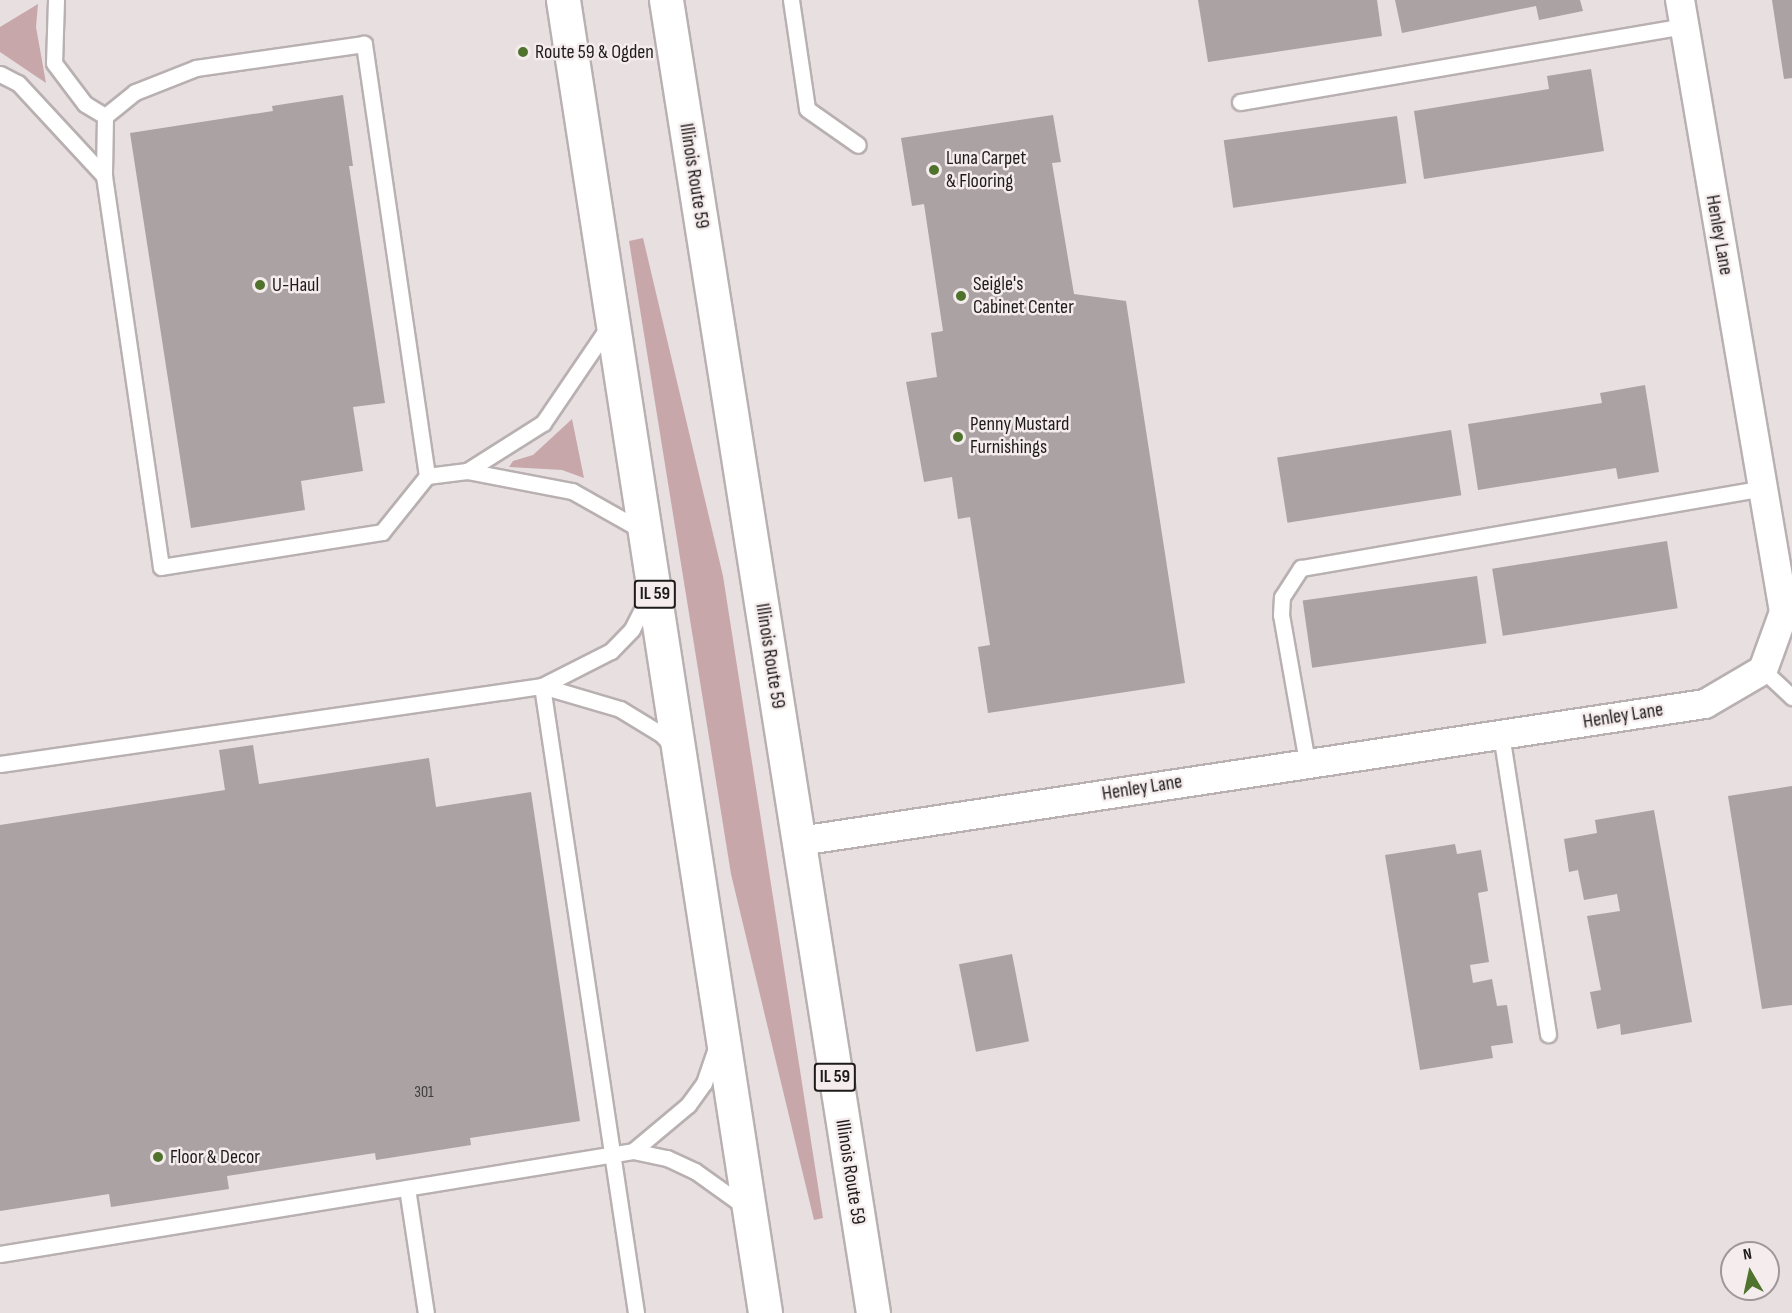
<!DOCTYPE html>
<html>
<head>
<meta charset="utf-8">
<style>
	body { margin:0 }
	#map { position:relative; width:1792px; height:1313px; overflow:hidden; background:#e7dfe0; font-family:"Sofia Sans Condensed",sans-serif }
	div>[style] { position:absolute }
	.green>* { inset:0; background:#c8a7aa }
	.building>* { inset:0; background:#aaa2a3; transform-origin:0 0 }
	.roads { filter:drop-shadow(2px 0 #b8b0b1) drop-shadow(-2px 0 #b8b0b1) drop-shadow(0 2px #b8b0b1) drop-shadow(0 -2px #b8b0b1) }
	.lane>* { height:15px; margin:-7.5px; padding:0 7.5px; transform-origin:7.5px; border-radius:7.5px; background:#fff }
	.street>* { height:28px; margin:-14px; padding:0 14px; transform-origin:14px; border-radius:14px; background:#fff }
	.primary>* { height:33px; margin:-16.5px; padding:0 16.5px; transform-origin:16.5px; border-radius:16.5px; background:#fff }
	.dots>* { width:16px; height:16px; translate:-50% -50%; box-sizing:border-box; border:3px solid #f5eced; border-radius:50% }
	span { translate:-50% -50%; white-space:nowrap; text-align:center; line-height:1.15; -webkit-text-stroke:5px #f5eced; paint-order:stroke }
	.number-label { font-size:16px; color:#413d3d }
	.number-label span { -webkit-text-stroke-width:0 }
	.shield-label span { padding:2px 4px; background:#f5eced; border:2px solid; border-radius:4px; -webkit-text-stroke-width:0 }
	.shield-label { font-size:18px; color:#1e1b1b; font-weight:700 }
	.poi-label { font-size:20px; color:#1e1b1b }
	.left { translate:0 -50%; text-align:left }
	.street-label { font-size:20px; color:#1e1b1b }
	.north { position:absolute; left:1720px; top:1241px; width:60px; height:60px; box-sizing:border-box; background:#f5eced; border:2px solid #9f9899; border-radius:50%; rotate:351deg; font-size:16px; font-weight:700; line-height:24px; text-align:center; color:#1e1b1b }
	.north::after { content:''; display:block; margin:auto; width:21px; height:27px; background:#4f732c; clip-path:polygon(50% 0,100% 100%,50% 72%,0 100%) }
</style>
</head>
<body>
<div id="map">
	<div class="green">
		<i style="clip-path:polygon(38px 4px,36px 27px,46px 83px,0 52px,0 27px)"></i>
		<i style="clip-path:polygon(643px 238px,723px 576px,823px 1218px,814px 1220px,731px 874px,629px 241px)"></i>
		<i style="clip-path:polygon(572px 419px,584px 478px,562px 470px,509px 467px,513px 461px,533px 455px)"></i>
	</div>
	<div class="building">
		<i style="clip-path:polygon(1198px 0,1377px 0,1382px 36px,1208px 62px)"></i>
		<i style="clip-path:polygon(1395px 0,1580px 0,1583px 11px,1539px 20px,1536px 6px,1402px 33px)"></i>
		<i style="clip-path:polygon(1772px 0,1792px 0,1792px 78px,1784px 79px)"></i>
		<i style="clip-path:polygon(1591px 69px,1604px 151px,1424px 179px,1414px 111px,1549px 89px,1547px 76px)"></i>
		<i style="clip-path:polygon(343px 95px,353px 166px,349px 166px,385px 403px,353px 407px,363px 471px,301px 481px,305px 510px,191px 528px,130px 133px,273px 111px,272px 106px)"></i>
		<i style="clip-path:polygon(1053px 115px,1061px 162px,1052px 163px,1074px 294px,1126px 301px,1185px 683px,988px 713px,978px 647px,990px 645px,970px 517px,958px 519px,952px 477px,924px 482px,906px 382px,937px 377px,931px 333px,943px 331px,924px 204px,912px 206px,901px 138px)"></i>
		<i style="left:1397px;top:116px;width:68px;height:175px;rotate:82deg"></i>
		<i style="clip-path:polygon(1645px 385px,1659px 472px,1618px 479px,1616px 468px,1478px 490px,1468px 424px,1602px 403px,1600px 393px)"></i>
		<i style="left:1451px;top:430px;width:66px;height:176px;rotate:81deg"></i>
		<i style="left:1667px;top:541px;width:68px;height:177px;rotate:81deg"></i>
		<i style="left:1477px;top:576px;width:68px;height:176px;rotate:82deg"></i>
		<i style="clip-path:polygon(253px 745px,259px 784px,429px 758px,436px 807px,531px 792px,580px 1121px,470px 1138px,471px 1145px,376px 1160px,375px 1153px,227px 1176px,229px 1189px,111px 1207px,109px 1194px,0 1211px,0 825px,225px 790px,219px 750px)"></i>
		<i style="clip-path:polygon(1792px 786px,1792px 1005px,1762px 1009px,1728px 796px)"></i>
		<i style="clip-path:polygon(1654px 810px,1692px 1022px,1621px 1035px,1620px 1024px,1597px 1029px,1590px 992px,1601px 990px,1587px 916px,1620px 911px,1617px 894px,1584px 900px,1578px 870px,1569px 872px,1564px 839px,1597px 833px,1595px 820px)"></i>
		<i style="clip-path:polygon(1455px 844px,1457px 854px,1481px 850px,1488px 891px,1478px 893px,1489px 962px,1470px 965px,1473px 983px,1492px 979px,1497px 1006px,1507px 1005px,1513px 1043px,1491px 1046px,1493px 1058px,1420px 1070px,1385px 855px)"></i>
		<i style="left:1012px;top:954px;width:89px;height:54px;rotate:79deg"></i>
	</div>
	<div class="roads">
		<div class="lane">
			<i style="left:56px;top:0;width:63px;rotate:91.8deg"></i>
			<i style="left:54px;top:63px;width:51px;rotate:52.9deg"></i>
			<i style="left:85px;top:104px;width:23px;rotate:31deg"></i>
			<i style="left:791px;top:0;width:110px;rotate:81.6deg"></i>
			<i style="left:807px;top:109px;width:62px;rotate:35.2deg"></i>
			<i style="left:0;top:74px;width:20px;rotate:27deg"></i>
			<i style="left:18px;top:83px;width:127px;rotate:47.2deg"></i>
			<i style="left:1240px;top:102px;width:450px;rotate:-9.7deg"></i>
			<i style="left:467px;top:471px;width:90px;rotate:-32.3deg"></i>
			<i style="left:543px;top:423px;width:117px;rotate:-55.8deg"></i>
			<i style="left:427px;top:476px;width:437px;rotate:-98.3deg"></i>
			<i style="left:364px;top:44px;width:170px;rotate:171.9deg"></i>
			<i style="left:196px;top:68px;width:66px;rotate:158.5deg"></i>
			<i style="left:135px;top:92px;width:38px;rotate:141deg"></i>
			<i style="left:105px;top:116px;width:60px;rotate:91deg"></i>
			<i style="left:104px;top:176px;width:395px;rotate:81.7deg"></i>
			<i style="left:161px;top:567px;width:224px;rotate:-9deg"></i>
			<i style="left:382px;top:532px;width:72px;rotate:-51.2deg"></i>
			<i style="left:427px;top:476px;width:40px;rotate:-7.1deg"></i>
			<i style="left:467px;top:471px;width:107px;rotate:10.8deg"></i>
			<i style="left:572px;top:491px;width:81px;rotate:29.4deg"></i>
			<i style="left:1763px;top:670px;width:40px;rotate:43deg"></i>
			<i style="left:542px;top:686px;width:634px;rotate:81.47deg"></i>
			<i style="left:542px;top:686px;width:81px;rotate:16.4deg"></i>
			<i style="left:620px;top:709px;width:48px;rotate:31.4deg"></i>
			<i style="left:661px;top:734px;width:18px;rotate:47deg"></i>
			<i style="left:1501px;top:734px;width:304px;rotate:81.1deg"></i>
			<i style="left:1307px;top:762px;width:149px;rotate:-100deg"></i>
			<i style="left:1281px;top:615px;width:18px;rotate:-87deg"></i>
			<i style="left:1282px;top:597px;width:35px;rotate:-57deg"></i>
			<i style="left:1301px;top:568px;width:469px;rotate:-9.8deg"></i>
			<i style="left:0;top:764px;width:548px;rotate:-8.19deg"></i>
			<i style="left:542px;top:686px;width:77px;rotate:-26.9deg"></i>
			<i style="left:611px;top:651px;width:30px;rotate:-46deg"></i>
			<i style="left:632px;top:629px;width:38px;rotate:-63deg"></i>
			<i style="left:633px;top:1151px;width:72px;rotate:-39.9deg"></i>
			<i style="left:688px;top:1105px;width:27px;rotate:-54deg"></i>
			<i style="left:704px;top:1083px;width:40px;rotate:-71.1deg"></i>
			<i style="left:407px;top:1188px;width:126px;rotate:81.4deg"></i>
			<i style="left:0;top:1254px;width:641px;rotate:-9.24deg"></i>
			<i style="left:633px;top:1151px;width:35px;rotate:12deg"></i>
			<i style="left:667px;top:1158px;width:31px;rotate:25deg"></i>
			<i style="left:695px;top:1171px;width:60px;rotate:35.5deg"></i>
		</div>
		<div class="street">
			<i style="left:800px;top:841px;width:915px;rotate:-8.61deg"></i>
			<i style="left:1705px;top:704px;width:67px;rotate:-30.4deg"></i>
			<i style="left:1763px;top:670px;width:62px;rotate:-70.1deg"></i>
			<i style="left:1784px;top:612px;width:621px;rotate:-99.64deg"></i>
		</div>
		<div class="primary">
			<i style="left:563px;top:0;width:1328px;rotate:81.25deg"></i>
			<i style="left:666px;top:0;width:1329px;rotate:81.04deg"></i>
		</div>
	</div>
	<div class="dots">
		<i style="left:523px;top:52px;background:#4f732c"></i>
		<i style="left:934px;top:170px;background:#4f732c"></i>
		<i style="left:260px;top:285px;background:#4f732c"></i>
		<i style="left:961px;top:296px;background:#4f732c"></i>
		<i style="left:958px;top:437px;background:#4f732c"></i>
		<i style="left:158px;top:1157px;background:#4f732c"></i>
	</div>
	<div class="number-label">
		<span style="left:424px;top:1093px">301</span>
	</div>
	<div class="shield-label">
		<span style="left:655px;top:594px">IL 59</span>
		<span style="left:835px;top:1077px">IL 59</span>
	</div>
	<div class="poi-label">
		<span class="left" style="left:535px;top:52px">Route 59 &amp; Ogden</span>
		<span class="left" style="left:946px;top:170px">Luna Carpet<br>&amp; Flooring</span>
		<span class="left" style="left:973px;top:296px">Seigle's<br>Cabinet Center</span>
		<span class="left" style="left:272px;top:285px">U-Haul</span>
		<span class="left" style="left:970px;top:436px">Penny Mustard<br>Furnishings</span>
		<span class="left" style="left:170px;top:1157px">Floor &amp; Decor</span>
	</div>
	<div class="street-label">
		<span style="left:694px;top:176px;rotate:81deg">Illinois Route 59</span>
		<span style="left:1719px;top:235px;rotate:80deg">Henley Lane</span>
		<span style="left:770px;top:656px;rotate:81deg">Illinois Route 59</span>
		<span style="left:1623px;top:716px;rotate:-9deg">Henley Lane</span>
		<span style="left:1142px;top:788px;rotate:-9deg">Henley Lane</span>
		<span style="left:850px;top:1172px;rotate:81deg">Illinois Route 59</span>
	</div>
	<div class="north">N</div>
</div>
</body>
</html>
